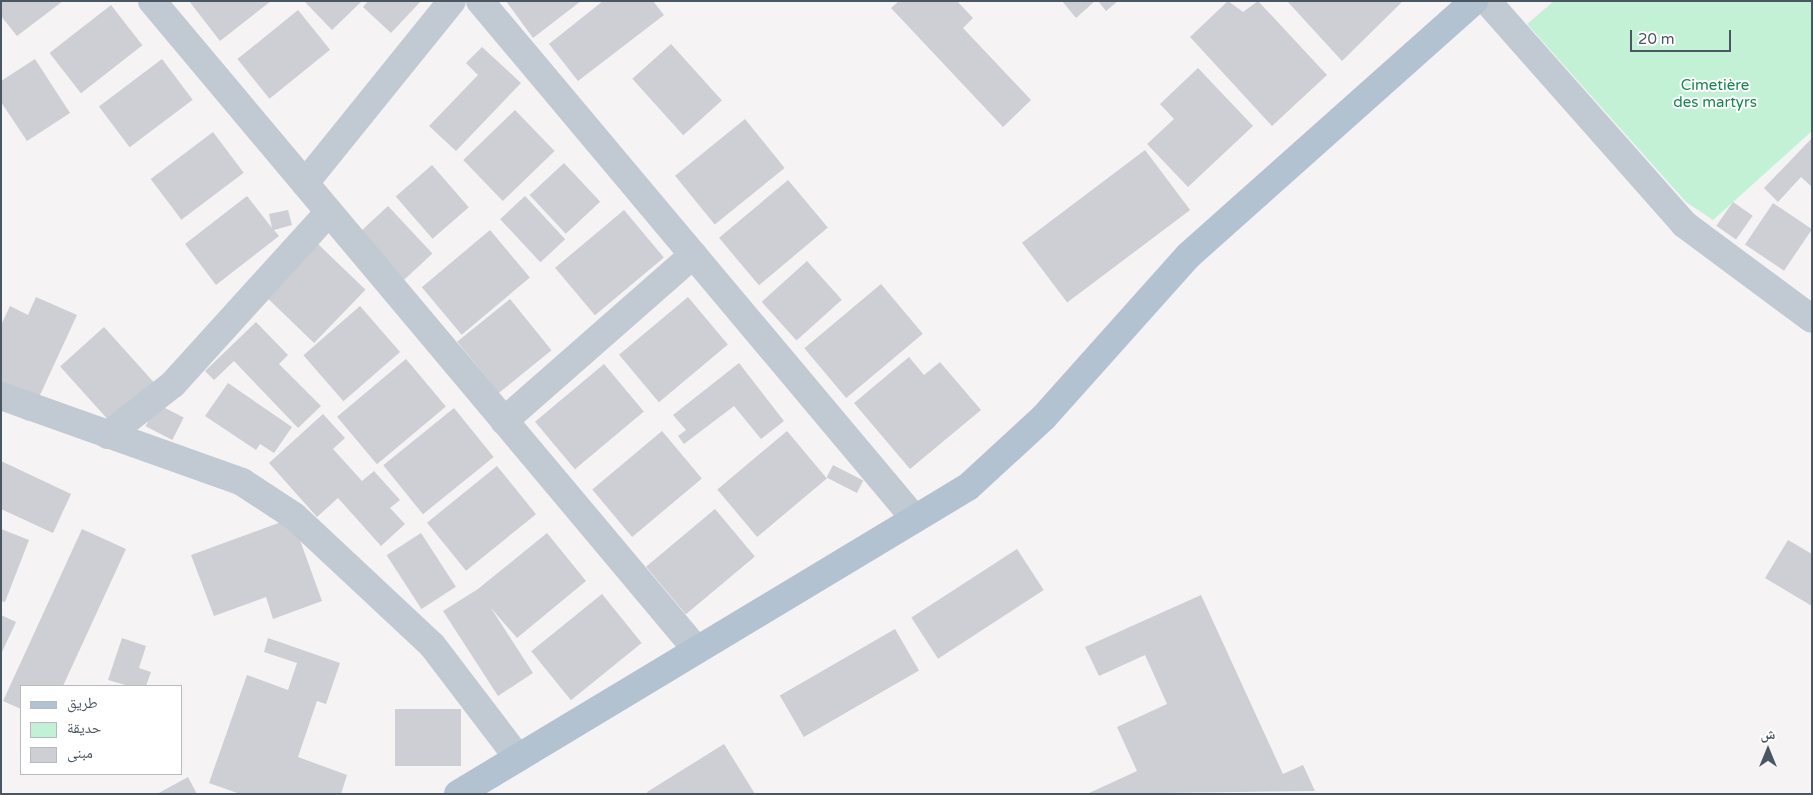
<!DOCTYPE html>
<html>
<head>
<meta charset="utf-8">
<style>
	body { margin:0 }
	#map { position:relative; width:1813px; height:795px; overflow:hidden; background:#f5f3f3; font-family:"Varela Round","Noto Naskh Arabic",sans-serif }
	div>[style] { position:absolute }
	.green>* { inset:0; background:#c3f1d5 }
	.building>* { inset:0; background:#cdcfd5; transform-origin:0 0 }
	.minor>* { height:28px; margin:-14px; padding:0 14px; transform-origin:14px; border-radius:14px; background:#c1cad2 }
	.primary>* { height:28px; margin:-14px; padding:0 14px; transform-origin:14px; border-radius:14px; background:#b3c2d1 }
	span { translate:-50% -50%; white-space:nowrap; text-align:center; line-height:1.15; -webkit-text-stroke:4px #fff; paint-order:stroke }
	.park-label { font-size:15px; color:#17864f }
	.frame { position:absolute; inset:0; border:2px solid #4a5661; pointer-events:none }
	.legend { position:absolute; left:20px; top:685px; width:162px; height:90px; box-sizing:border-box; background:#fff; border:1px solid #b7bbc0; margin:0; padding:6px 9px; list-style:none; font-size:15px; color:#4a5661 }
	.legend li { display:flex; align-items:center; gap:10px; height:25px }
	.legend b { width:25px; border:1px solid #b7bbc0 }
	.north { position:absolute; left:1743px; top:725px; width:50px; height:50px; -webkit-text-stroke:4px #fff; paint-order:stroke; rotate:0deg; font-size:14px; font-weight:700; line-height:20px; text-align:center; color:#4a5661 }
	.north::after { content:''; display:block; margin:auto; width:18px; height:22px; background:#4a5661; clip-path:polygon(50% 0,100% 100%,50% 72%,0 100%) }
	.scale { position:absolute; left:1630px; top:30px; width:101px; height:22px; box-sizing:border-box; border:2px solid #4a5661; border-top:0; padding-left:6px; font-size:15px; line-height:18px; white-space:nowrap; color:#4a5661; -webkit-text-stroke:4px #fff; paint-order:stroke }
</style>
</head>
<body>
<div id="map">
	<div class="green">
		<i style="clip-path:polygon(1554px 1px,1812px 1px,1812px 131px,1713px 220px,1686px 202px,1527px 24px)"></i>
	</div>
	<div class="building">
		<i style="clip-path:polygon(1px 1px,63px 1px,17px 36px,1px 16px)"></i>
		<i style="clip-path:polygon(189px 1px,271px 1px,220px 41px)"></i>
		<i style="clip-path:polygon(304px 1px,362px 1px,332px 30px)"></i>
		<i style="clip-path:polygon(368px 1px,421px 1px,391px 33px,363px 7px)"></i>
		<i style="clip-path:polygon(506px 1px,581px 1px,533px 38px)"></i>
		<i style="clip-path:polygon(603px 1px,653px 1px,664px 15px,578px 81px,549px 44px)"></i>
		<i style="clip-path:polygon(899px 1px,957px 1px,973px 18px,963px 28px,1031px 100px,1003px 127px,891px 8px)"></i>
		<i style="clip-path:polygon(1062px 1px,1095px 1px,1076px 18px)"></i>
		<i style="clip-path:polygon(1098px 1px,1118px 1px,1106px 11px)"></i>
		<i style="clip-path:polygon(1228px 1px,1243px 12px,1258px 1px,1327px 75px,1272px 126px,1190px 37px)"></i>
		<i style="clip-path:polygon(1287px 1px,1403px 1px,1342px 61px)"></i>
		<i style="left:111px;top:5px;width:51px;height:78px;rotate:52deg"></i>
		<i style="left:298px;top:10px;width:51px;height:78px;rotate:51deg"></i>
		<i style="left:671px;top:44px;width:76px;height:52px;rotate:48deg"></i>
		<i style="clip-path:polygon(482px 47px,521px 83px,456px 151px,429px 126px,478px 75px,466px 63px)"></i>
		<i style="clip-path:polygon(35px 59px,70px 113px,27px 141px,1px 102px,1px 81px)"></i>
		<i style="left:162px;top:59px;width:51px;height:79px;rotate:53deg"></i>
		<i style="clip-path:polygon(1198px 68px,1253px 126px,1188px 187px,1147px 144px,1174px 119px,1160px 104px)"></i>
		<i style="left:515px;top:110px;width:57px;height:72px;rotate:46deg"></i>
		<i style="left:745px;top:119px;width:63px;height:90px;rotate:51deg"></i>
		<i style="left:213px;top:132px;width:51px;height:78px;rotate:53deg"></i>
		<i style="clip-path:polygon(1812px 138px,1812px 187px,1801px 177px,1778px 202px,1764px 188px)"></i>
		<i style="left:1145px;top:150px;width:75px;height:154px;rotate:53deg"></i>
		<i style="left:564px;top:163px;width:53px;height:47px;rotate:47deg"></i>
		<i style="left:432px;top:165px;width:56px;height:48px;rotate:49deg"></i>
		<i style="left:788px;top:180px;width:62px;height:90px;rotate:50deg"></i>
		<i style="clip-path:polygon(247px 196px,272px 228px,269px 214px,288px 210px,292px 225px,274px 230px,279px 236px,216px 285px,185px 244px)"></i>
		<i style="left:525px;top:196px;width:59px;height:34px;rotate:47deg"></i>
		<i style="left:1733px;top:202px;width:24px;height:29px;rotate:35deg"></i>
		<i style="left:1773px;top:203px;width:47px;height:50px;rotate:34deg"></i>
		<i style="left:388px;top:206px;width:65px;height:40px;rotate:47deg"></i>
		<i style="left:624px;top:210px;width:62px;height:90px;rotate:50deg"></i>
		<i style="left:490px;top:230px;width:62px;height:89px;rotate:50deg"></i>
		<i style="left:318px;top:244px;width:66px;height:74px;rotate:44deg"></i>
		<i style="left:807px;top:261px;width:52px;height:61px;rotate:48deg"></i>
		<i style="left:881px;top:284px;width:65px;height:100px;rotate:50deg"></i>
		<i style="clip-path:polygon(36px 297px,77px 315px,28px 421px,1px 409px,1px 325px,10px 306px,28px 315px)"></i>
		<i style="left:688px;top:297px;width:62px;height:90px;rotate:50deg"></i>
		<i style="left:510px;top:299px;width:66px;height:68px;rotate:51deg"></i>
		<i style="left:360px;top:306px;width:61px;height:75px;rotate:49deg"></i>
		<i style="clip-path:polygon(256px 322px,288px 355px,279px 364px,321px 406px,298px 428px,234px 361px,214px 380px,205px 371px)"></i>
		<i style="left:104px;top:327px;width:74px;height:59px;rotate:48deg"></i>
		<i style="clip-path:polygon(909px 357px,924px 375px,940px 362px,981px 410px,910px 469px,854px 403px)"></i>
		<i style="left:406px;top:359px;width:62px;height:90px;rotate:50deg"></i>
		<i style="clip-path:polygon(739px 363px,784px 421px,761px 439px,734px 406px,684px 444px,678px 436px,686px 430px,673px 415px)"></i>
		<i style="left:604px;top:364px;width:62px;height:90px;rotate:50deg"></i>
		<i style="clip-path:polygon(228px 383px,292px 427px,274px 453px,260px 444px,256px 450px,205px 416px)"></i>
		<i style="left:157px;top:404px;width:30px;height:25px;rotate:27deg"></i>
		<i style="left:454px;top:408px;width:63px;height:91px;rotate:51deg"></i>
		<i style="clip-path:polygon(323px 414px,345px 438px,333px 449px,362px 481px,374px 471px,400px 500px,390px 508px,405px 524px,381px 546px,338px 498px,317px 517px,269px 463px)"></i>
		<i style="left:662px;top:431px;width:62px;height:91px;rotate:50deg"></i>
		<i style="left:787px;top:431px;width:62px;height:91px;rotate:50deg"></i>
		<i style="clip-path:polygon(1px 461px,71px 494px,53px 533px,1px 509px)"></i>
		<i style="left:833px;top:465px;width:34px;height:14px;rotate:27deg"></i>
		<i style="left:497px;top:466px;width:62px;height:90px;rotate:51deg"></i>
		<i style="left:715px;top:509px;width:62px;height:90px;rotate:50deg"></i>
		<i style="clip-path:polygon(292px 518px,322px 601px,273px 619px,266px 597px,214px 616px,191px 555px)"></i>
		<i style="clip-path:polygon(1px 529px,29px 540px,5px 602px,1px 601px)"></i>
		<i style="clip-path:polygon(82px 529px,126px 549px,63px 686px,21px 686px,21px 709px,3px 701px)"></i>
		<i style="left:421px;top:533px;width:64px;height:41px;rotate:57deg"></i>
		<i style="clip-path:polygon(547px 533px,586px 581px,517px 638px,491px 608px,533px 673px,498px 696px,443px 611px,478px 589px)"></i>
		<i style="clip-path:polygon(1788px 540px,1812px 554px,1812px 606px,1765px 578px)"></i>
		<i style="left:1017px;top:549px;width:49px;height:126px;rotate:57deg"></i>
		<i style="left:602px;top:594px;width:63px;height:91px;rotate:51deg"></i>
		<i style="clip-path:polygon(1201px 595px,1283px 774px,1303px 765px,1315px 791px,1087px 794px,1137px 771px,1117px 727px,1167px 704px,1145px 655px,1099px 676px,1085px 647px)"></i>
		<i style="clip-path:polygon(1px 615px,16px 622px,1px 654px)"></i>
		<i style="left:895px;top:629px;width:48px;height:133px;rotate:60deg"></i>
		<i style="clip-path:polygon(122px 638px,146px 646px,139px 668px,151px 672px,146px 686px,129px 686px,108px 680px)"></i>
		<i style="clip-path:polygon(268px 638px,340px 663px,326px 704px,317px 701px,298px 757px,347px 775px,341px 794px,240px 794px,209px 783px,247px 675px,288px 690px,297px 663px,264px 652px)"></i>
		<i style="left:395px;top:709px;width:66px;height:57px"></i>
		<i style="clip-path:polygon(724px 744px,755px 794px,648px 794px,647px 792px)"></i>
		<i style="clip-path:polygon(188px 777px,197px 794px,157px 794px)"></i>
	</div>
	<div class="minor">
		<i style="left:152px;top:1px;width:847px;rotate:49.98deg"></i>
		<i style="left:480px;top:1px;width:676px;rotate:49.98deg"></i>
		<i style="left:1487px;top:1px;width:298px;rotate:48.5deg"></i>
		<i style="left:1684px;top:224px;width:159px;rotate:36.6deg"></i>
		<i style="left:305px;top:183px;width:234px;rotate:-51.1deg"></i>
		<i style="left:1px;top:396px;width:256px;rotate:19.6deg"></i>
		<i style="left:242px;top:482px;width:62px;rotate:33.2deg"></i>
		<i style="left:294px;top:516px;width:189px;rotate:43.1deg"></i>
		<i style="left:432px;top:645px;width:142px;rotate:52.7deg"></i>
		<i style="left:504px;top:421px;width:252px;rotate:-41.3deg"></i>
		<i style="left:108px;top:435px;width:83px;rotate:-38.1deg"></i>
		<i style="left:173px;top:384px;width:232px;rotate:-47.8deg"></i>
	</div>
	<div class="primary">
		<i style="left:458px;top:794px;width:595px;rotate:-31.05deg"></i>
		<i style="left:968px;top:487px;width:103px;rotate:-42.6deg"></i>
		<i style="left:1044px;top:417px;width:217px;rotate:-48.2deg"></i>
		<i style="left:1189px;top:255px;width:382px;rotate:-41.7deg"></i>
	</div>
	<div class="park-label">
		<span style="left:1715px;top:94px">Cimetière<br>des martyrs</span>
	</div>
	<div class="frame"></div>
	<ul class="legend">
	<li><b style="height:6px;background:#b3c2d1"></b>طريق</li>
	<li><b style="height:14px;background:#c3f1d5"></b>حديقة</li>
	<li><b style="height:14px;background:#cdcfd5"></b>مبنى</li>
	</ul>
	<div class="north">ش</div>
	<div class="scale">20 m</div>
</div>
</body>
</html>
